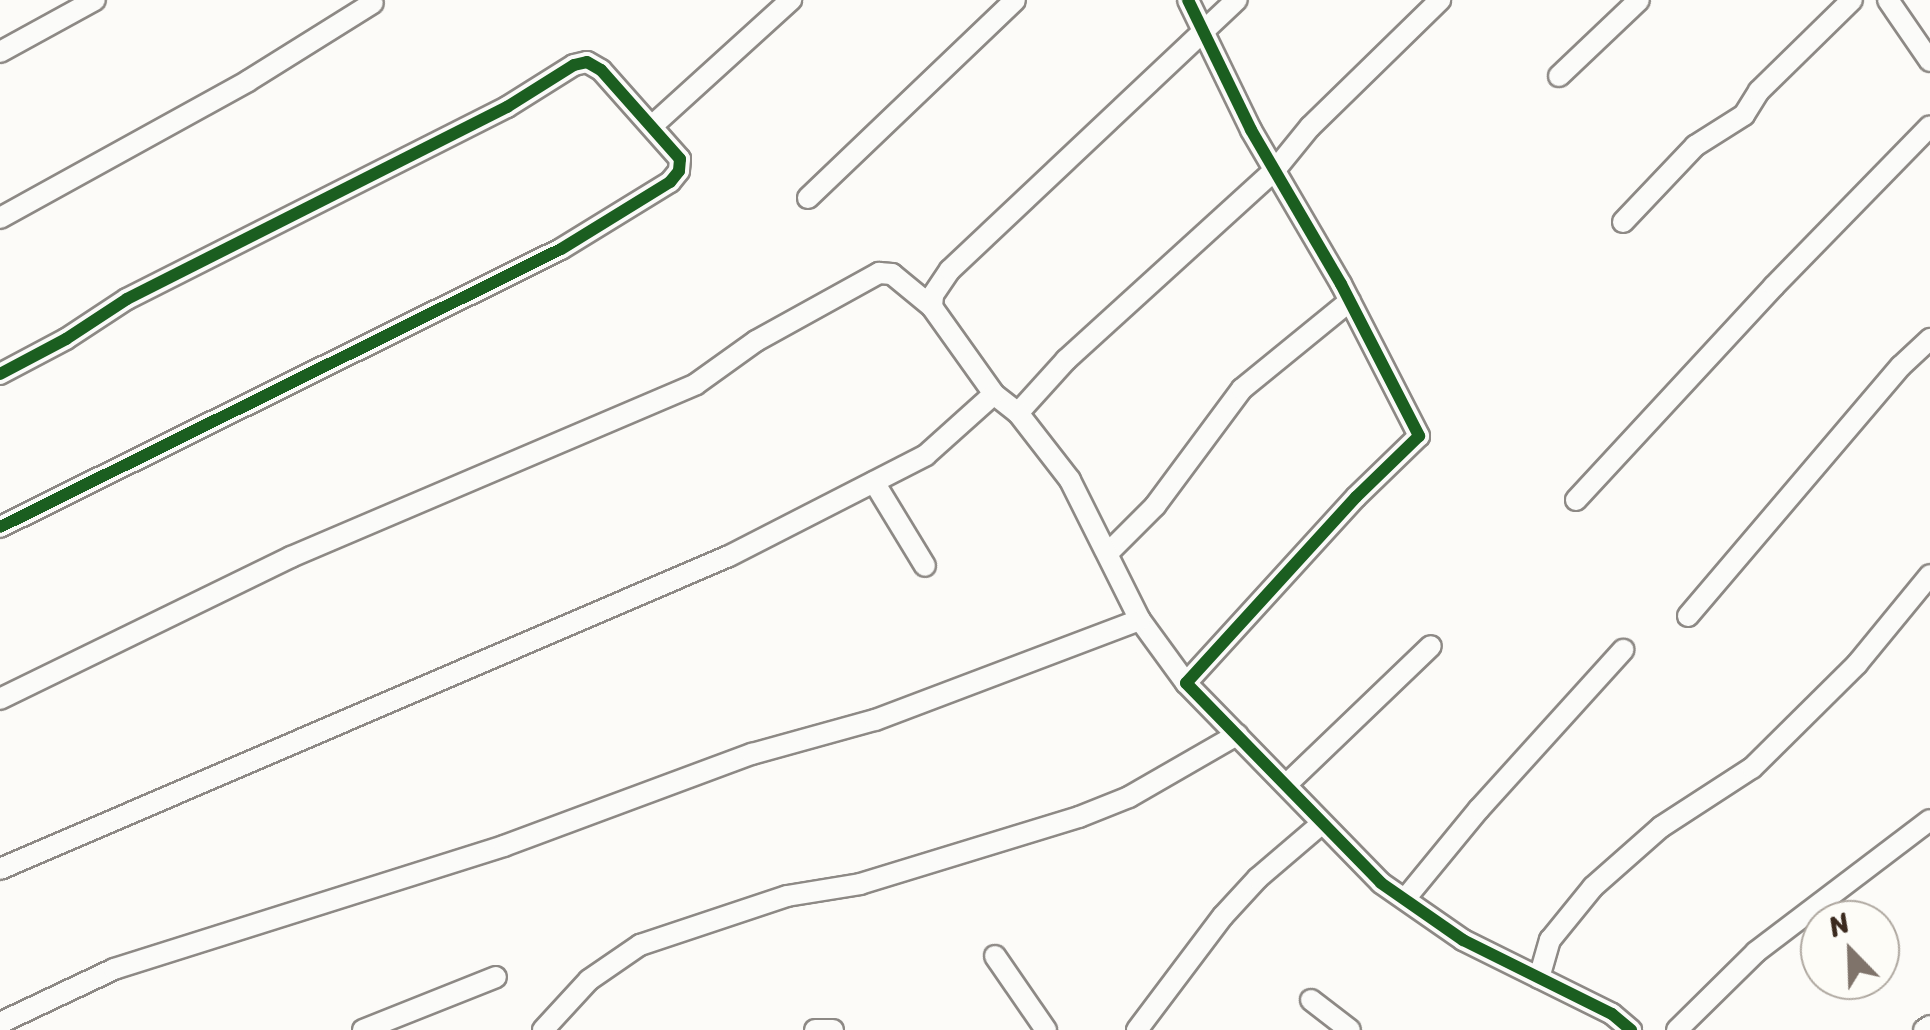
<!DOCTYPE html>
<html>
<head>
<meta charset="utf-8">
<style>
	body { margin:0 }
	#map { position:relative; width:1930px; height:1030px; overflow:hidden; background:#fcfbf8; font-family:Sriracha,sans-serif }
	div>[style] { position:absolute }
	.roads { filter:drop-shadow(2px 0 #8d8985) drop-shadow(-2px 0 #8d8985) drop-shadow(0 2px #8d8985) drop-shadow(0 -2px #8d8985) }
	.minor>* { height:20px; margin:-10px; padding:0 10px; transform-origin:10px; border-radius:10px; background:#fbfbf9 }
	.cycleway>* { height:12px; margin:-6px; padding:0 6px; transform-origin:6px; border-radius:6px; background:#1b5e20 }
	span { translate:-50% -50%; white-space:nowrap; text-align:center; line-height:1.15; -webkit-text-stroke:10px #fdfcf7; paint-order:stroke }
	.north { position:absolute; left:1800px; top:900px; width:100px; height:100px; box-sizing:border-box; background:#fdfcf7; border:2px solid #afa8a0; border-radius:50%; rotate:337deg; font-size:28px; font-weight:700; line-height:40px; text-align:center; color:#3b2a1e }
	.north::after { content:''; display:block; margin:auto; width:35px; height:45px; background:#7f736a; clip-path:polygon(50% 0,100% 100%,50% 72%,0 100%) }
</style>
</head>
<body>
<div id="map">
	<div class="roads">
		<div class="minor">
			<i style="left:1188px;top:0;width:144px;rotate:64.1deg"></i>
			<i style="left:1251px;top:130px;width:178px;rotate:59.7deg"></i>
			<i style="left:1341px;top:284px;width:171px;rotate:62.8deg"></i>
			<i style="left:1419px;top:436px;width:88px;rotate:135.9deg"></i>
			<i style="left:1356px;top:497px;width:252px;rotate:132.4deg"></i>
			<i style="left:1186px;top:683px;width:279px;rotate:45.7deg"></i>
			<i style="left:1381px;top:883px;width:100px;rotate:34.8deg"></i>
			<i style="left:1463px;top:940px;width:166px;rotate:26.4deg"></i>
			<i style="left:1612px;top:1014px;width:25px;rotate:40deg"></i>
			<i style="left:1888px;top:0;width:74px;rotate:55.5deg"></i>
			<i style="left:0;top:52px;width:108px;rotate:-28.7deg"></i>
			<i style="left:1559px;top:76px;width:110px;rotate:-43.5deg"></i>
			<i style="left:652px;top:126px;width:188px;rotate:-42.2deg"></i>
			<i style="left:808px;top:198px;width:286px;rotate:-43.7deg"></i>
			<i style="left:0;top:218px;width:283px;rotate:-28.9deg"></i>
			<i style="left:248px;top:81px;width:147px;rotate:-32deg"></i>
			<i style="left:1623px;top:222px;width:105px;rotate:-46.5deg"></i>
			<i style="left:1695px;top:146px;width:58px;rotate:-32.3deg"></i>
			<i style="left:1744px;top:115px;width:28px;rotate:-58deg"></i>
			<i style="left:1759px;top:91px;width:130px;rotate:-44.4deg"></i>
			<i style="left:0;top:374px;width:75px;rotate:-27.9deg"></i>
			<i style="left:66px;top:339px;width:73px;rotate:-33.3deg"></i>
			<i style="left:127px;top:299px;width:426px;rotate:-26.8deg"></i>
			<i style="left:507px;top:107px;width:79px;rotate:-32.1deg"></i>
			<i style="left:574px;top:65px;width:13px;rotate:-13deg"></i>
			<i style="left:587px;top:62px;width:16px;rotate:30deg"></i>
			<i style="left:601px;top:70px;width:119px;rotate:48.4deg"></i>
			<i style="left:680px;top:159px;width:12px;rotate:95deg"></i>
			<i style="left:679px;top:171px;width:14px;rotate:129deg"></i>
			<i style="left:670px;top:182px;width:128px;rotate:148.4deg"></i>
			<i style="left:561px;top:249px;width:626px;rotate:153.64deg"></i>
			<i style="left:1018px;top:413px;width:72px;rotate:-47.8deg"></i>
			<i style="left:1066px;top:360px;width:282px;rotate:-42.3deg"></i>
			<i style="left:1275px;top:170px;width:55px;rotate:-50.9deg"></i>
			<i style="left:1310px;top:127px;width:182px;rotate:-44.3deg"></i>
			<i style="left:874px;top:482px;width:98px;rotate:58.7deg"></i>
			<i style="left:1576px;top:500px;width:292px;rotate:-47.2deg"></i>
			<i style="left:1774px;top:286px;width:223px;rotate:-45.7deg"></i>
			<i style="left:1110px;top:551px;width:64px;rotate:-45deg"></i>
			<i style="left:1155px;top:506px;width:146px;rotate:-53.4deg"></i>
			<i style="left:1242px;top:389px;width:139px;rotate:-39.2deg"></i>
			<i style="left:1688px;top:616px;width:328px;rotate:-49.6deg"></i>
			<i style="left:1901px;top:366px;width:40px;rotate:-43deg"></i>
			<i style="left:1186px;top:683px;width:78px;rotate:-126.1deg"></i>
			<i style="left:1140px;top:620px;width:157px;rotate:-116.6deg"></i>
			<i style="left:1070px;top:480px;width:85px;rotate:-127.8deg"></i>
			<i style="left:1018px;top:413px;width:31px;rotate:-142deg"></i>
			<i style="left:994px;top:394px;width:107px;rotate:-125.5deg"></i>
			<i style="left:932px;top:307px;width:12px;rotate:-85deg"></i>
			<i style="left:933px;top:295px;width:30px;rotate:-56deg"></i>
			<i style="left:950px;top:270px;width:394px;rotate:-43.3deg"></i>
			<i style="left:0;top:699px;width:324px;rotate:-26deg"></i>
			<i style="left:291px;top:557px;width:440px;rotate:-23.1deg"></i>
			<i style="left:696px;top:384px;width:74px;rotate:-35.6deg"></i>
			<i style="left:756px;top:341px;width:141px;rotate:-28.9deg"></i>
			<i style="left:879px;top:273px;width:13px;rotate:4deg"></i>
			<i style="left:892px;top:274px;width:52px;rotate:39.5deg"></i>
			<i style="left:1287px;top:784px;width:199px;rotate:-43.8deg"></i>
			<i style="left:0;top:869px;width:793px;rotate:-23.24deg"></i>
			<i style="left:729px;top:556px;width:221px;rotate:-27.1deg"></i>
			<i style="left:926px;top:455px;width:91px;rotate:-41.9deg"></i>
			<i style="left:1405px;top:899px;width:117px;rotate:-50.6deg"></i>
			<i style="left:1479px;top:809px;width:215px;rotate:-47.8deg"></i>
			<i style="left:995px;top:956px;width:90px;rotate:55.4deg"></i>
			<i style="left:1539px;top:978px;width:40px;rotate:-74deg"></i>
			<i style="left:1550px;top:940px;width:68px;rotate:-50.9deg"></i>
			<i style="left:1593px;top:887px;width:91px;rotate:-41.4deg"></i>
			<i style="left:1661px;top:827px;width:108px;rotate:-33deg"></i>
			<i style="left:1752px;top:768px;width:148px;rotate:-44.7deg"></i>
			<i style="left:1857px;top:664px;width:115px;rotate:-50.6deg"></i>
			<i style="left:1311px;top:1000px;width:49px;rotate:37.6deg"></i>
			<i style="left:0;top:1023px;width:126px;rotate:-25.3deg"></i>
			<i style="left:114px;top:969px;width:409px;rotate:-17.5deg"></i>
			<i style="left:504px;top:846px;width:265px;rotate:-20.4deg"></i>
			<i style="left:752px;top:754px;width:128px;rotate:-15.5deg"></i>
			<i style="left:875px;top:720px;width:283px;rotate:-20.7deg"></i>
			<i style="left:363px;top:1030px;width:143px;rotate:-21.7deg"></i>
			<i style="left:543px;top:1030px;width:68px;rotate:-47.4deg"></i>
			<i style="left:589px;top:980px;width:62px;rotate:-34.5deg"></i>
			<i style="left:640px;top:945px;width:155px;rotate:-18.4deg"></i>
			<i style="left:787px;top:896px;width:74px;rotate:-9.3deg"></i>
			<i style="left:860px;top:884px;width:229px;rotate:-17deg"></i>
			<i style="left:1079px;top:817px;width:54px;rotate:-21.8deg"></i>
			<i style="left:1129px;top:797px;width:125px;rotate:-29.9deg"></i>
			<i style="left:815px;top:1030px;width:18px"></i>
			<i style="left:1137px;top:1030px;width:143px;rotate:-53deg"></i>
			<i style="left:1223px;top:916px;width:52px;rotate:-47.4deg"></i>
			<i style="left:1258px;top:878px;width:82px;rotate:-40.5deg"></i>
			<i style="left:1677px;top:1030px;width:111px;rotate:-44.6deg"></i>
			<i style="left:1756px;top:952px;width:218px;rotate:-37.2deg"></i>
			<i style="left:1924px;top:1030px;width:7px;rotate:-34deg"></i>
		</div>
	</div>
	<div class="cycleway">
		<i style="left:1188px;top:0;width:144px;rotate:64.1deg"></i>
		<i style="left:1251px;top:130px;width:178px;rotate:59.7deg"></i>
		<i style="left:1341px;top:284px;width:171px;rotate:62.8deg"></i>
		<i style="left:1419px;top:436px;width:88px;rotate:135.9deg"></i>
		<i style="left:1356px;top:497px;width:252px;rotate:132.4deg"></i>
		<i style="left:1186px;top:683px;width:279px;rotate:45.7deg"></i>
		<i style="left:1381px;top:883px;width:100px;rotate:34.8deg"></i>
		<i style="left:1463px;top:940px;width:166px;rotate:26.4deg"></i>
		<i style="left:1612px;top:1014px;width:25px;rotate:40deg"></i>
		<i style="left:0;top:374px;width:75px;rotate:-27.9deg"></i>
		<i style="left:66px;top:339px;width:73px;rotate:-33.3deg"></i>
		<i style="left:127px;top:299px;width:426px;rotate:-26.8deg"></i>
		<i style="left:507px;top:107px;width:79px;rotate:-32.1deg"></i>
		<i style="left:574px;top:65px;width:13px;rotate:-13deg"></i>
		<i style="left:587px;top:62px;width:16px;rotate:30deg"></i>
		<i style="left:601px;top:70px;width:119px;rotate:48.4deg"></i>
		<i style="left:680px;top:159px;width:12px;rotate:95deg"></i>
		<i style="left:679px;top:171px;width:14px;rotate:129deg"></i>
		<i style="left:670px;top:182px;width:128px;rotate:148.4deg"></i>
		<i style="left:561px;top:249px;width:626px;rotate:153.64deg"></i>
	</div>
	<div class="north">N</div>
</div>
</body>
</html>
